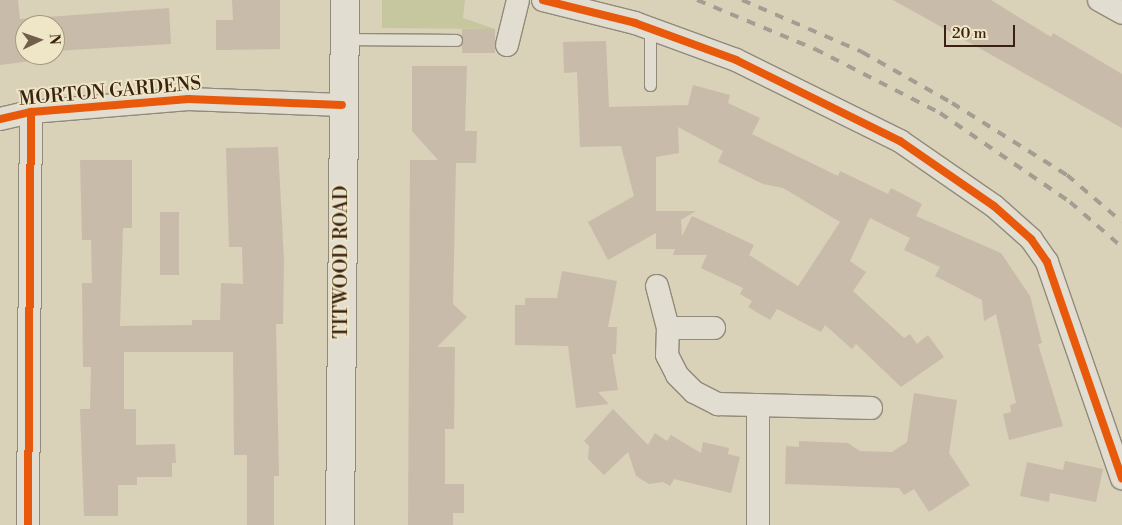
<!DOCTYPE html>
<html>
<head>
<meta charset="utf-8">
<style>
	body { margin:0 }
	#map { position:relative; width:1122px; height:525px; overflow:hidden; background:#d9d1b8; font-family:"Libre Bodoni",serif }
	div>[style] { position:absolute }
	.green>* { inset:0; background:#c6c79e }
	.building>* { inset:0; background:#c9bbaa; transform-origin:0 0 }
	.roads { filter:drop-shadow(1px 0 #928a79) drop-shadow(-1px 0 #928a79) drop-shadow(0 1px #928a79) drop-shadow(0 -1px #928a79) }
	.lane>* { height:11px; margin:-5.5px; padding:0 5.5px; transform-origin:5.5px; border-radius:5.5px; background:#e1ddd1 }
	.street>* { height:22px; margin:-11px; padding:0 11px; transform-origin:11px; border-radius:11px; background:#e1ddd1 }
	.secondary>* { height:28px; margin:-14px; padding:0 14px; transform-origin:14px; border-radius:14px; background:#e1ddd1 }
	.rail>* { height:4px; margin-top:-2px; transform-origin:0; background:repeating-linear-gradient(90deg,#a39d92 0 9px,transparent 0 18px) }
	.cycleway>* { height:8px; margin:-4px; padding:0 4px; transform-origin:4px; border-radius:4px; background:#e8590c }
	span { translate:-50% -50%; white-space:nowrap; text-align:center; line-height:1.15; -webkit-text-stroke:4px #efe6c8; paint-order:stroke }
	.street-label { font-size:19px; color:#3b2210 }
	.north { position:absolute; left:15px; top:15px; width:50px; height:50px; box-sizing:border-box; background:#efe6c8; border:1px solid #a7987e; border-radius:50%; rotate:87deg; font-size:14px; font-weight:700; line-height:20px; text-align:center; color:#3b2210 }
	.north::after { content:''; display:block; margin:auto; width:18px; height:22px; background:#725f4b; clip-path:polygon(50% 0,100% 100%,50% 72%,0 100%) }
	.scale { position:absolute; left:944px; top:25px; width:71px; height:22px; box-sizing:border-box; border:2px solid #3b2210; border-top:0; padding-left:6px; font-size:15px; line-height:18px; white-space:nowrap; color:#3b2210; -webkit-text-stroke:4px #efe6c8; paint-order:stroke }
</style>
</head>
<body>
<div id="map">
	<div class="green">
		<i style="clip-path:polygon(382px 0,465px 0,463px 18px,495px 29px,382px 28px)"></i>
	</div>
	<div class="building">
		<i style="clip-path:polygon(0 0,18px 0,20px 19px,169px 8px,171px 44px,55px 51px,55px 25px,25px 25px,25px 55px,45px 55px,45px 59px,0 65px)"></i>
		<i style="clip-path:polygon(232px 0,280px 0,280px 49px,216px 50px,216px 20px,233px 20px)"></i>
		<i style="clip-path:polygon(893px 0,991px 0,1051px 37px,1053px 33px,1122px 74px,1122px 128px)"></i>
		<i style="left:462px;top:29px;width:33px;height:24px"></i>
		<i style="clip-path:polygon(evenodd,606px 41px,609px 107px,688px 105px,693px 85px,730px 95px,728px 103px,760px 118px,752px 134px,838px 176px,840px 171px,888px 194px,891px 188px,922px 204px,916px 216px,1001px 253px,1030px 296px,1042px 343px,1038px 344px,1063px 426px,1009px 440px,1003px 414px,1011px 412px,1010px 405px,1016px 403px,996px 314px,984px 321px,982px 300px,935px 276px,940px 267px,904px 250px,910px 238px,870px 218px,850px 261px,866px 272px,853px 291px,904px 338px,910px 334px,917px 344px,928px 335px,944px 357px,901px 387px,856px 344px,852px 349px,825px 325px,821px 332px,777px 309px,770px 320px,748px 307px,752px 301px,740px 294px,743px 288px,701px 268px,707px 255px,673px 255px,675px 249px,656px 249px,656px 233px,608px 260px,588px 222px,634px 196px,621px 146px,580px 147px,577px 72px,564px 73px,563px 42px,606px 41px,678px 127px,723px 151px,718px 162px,763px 184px,783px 188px,840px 222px,798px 286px,749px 255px,754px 245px,692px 216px,682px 236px,681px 220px,696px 211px,656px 211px,656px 157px,679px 153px,678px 127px)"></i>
		<i style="clip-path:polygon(412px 66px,467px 66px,465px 131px,477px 131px,476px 163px,456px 163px,453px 304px,467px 317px,437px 347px,455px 347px,454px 429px,445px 429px,445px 484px,464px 484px,464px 513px,453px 513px,453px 525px,408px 525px,410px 160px,438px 160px,412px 131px)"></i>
		<i style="clip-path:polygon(278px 147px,284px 260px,283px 324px,276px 324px,279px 476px,274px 476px,274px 525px,247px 525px,247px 455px,234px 455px,233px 352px,124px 352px,124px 409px,136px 409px,136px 445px,175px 444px,176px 463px,172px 463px,172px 477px,137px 477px,137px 485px,118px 485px,118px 516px,84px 516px,80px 409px,90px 409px,91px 367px,83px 367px,82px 283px,92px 283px,91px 240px,82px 240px,80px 160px,132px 160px,132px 228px,123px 228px,120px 326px,192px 325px,192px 320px,220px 320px,221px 283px,243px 284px,242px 247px,229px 247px,226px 148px)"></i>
		<i style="left:160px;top:212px;width:19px;height:63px"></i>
		<i style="clip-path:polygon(562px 271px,617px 281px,608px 327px,617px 327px,616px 354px,612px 354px,618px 390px,598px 392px,609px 404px,576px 408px,568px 346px,515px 345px,515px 305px,525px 305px,525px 298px,557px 298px)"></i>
		<i style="clip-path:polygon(914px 393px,957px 400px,949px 453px,970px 485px,929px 512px,914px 489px,904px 495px,899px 488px,785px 484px,786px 446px,799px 447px,799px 441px,848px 443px,860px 451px,892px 452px,907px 442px)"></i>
		<i style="clip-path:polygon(613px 409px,648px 445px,655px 433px,667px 441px,671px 435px,701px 453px,703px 442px,729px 448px,728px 454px,740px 457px,731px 493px,674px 479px,670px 486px,663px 482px,649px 484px,636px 476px,628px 452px,604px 475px,588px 459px,589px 446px,584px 441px)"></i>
		<i style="clip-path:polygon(1065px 461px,1103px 469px,1096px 502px,1050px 493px,1049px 502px,1020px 496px,1027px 462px,1063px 470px)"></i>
	</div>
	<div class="roads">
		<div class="lane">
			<i style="left:345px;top:39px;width:111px;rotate:0.5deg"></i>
			<i style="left:650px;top:85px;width:57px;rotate:-90deg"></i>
		</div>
		<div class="street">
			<i style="left:543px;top:0;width:95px;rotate:14deg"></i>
			<i style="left:635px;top:23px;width:108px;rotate:20.1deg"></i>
			<i style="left:736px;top:60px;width:183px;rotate:26.3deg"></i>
			<i style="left:900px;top:141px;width:114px;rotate:34.7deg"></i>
			<i style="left:994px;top:206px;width:50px;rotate:41.7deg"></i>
			<i style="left:1031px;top:239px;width:28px;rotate:55deg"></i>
			<i style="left:1047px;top:262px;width:229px;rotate:70.9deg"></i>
			<i style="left:1099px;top:0;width:26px;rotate:29deg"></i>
			<i style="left:507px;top:45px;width:46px;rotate:-76.3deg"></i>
			<i style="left:0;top:119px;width:32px;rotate:-13deg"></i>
			<i style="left:31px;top:112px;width:158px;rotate:-4.7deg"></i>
			<i style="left:188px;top:99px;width:154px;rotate:2.2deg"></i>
			<i style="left:657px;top:286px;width:43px;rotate:75.3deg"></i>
			<i style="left:668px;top:328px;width:27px;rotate:92deg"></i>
			<i style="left:667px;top:355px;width:22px;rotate:63deg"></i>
			<i style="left:677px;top:375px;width:24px;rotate:45deg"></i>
			<i style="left:694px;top:392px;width:27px;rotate:27deg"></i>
			<i style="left:718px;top:404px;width:153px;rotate:1.5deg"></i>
			<i style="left:668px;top:328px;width:46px"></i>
			<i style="left:758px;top:405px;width:120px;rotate:90deg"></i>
			<i style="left:28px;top:525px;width:413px;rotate:-89.6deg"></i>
		</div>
		<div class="secondary">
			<i style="left:340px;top:525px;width:525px;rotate:-89.45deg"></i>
		</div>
	</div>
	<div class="rail">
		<i style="left:697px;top:0;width:128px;rotate:22.6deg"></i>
		<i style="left:815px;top:49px;width:140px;rotate:27.1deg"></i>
		<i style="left:940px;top:113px;width:158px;rotate:34.4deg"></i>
		<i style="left:1070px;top:202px;width:69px;rotate:40.9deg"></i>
		<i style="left:742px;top:0;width:131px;rotate:23.4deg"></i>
		<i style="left:862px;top:52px;width:103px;rotate:29.5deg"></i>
		<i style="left:952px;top:103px;width:136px;rotate:32.1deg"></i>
		<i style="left:1067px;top:175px;width:72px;rotate:40.5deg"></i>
	</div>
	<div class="cycleway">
		<i style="left:543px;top:0;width:95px;rotate:14deg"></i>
		<i style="left:635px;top:23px;width:108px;rotate:20.1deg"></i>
		<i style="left:736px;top:60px;width:183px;rotate:26.3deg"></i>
		<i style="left:900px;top:141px;width:114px;rotate:34.7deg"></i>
		<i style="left:994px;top:206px;width:50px;rotate:41.7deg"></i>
		<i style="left:1031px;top:239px;width:28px;rotate:55deg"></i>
		<i style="left:1047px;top:262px;width:229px;rotate:70.9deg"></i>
		<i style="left:0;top:119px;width:32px;rotate:-13deg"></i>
		<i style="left:31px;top:112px;width:158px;rotate:-4.7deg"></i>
		<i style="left:188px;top:99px;width:154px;rotate:2.2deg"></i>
		<i style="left:28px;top:525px;width:413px;rotate:-89.6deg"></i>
	</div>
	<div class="street-label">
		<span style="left:110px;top:92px;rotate:-5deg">MORTON GARDENS</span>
		<span style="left:342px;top:262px;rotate:-90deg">TITWOOD ROAD</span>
	</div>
	<div class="north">N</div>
	<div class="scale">20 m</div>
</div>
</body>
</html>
